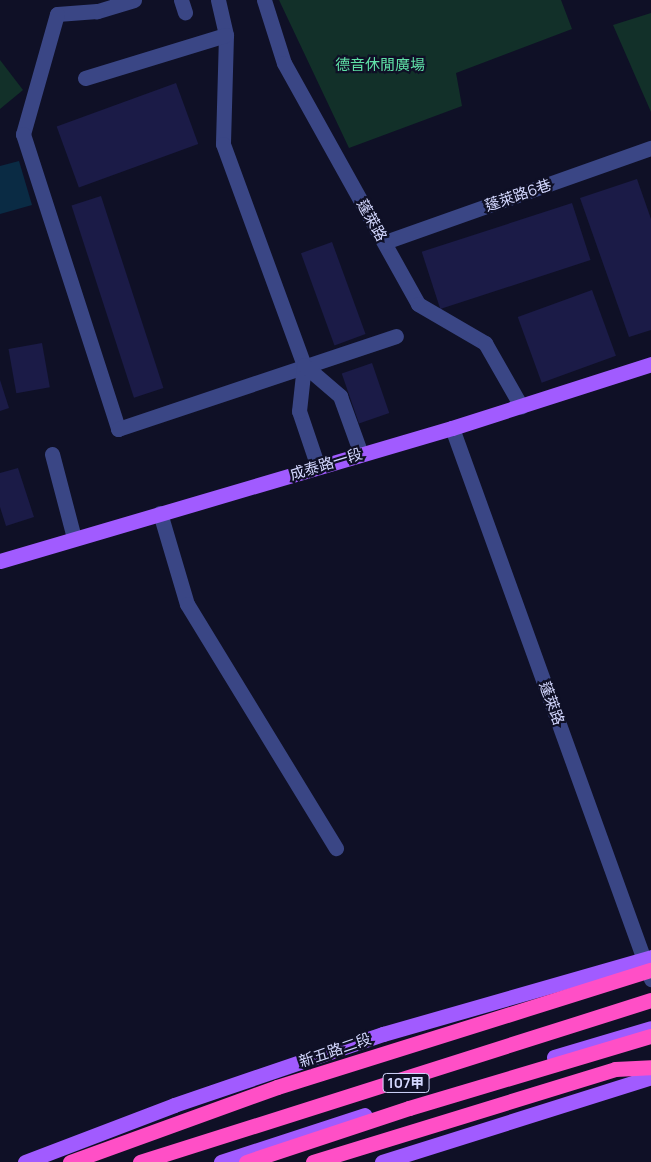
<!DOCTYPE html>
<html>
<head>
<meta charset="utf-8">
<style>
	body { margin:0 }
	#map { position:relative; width:651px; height:1162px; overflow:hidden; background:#0f1026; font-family:Manrope,"Noto Sans TC",sans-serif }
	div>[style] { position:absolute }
	.green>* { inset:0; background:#123029 }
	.water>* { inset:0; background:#0a2b44 }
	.building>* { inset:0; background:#1b1b47; transform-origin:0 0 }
	.minor>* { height:15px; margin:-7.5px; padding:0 7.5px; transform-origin:7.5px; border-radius:7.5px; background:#3a4685 }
	.major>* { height:15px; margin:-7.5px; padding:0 7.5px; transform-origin:7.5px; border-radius:7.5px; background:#a15bff }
	.highway>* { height:15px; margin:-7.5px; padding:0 7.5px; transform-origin:7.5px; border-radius:7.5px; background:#ff4fc6 }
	span { translate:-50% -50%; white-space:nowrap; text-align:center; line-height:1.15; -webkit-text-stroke:4.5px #0f1026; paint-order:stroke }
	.shield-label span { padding:1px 4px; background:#0f1026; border:1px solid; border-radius:4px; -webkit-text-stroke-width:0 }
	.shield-label { font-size:14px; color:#d4d8ff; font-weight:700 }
	.park-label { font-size:15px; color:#5fe0a6 }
	.street-label { font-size:15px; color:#d4d8ff }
</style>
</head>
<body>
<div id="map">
	<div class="green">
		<i style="clip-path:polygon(279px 0,561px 0,572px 29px,456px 73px,462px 106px,349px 148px)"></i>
		<i style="clip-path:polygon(651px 13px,651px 112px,613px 25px)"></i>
		<i style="clip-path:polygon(0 60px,23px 90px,0 109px)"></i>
	</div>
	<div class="water">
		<i style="clip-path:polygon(19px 161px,32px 205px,0 214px,0 166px)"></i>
	</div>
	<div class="building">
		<i style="left:176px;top:83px;width:65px;height:127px;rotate:70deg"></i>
		<i style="clip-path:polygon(637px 179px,651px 219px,651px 330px,629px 337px,580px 198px)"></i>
		<i style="left:101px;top:196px;width:202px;height:31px;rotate:72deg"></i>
		<i style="left:572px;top:203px;width:60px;height:158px;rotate:72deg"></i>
		<i style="left:332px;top:242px;width:98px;height:33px;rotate:70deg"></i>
		<i style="left:592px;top:290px;width:70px;height:79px;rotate:70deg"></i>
		<i style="left:42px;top:343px;width:45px;height:34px;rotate:80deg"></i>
		<i style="left:372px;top:363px;width:53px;height:32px;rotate:71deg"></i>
		<i style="clip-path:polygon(0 380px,9px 408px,0 411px)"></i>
		<i style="clip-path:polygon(18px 468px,34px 517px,6px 526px,0 507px,0 473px)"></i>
	</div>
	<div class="minor">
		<i style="left:134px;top:0;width:39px;rotate:163deg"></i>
		<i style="left:97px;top:11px;width:40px;rotate:175.7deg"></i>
		<i style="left:57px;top:14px;width:125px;rotate:105.8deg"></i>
		<i style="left:23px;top:134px;width:310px;rotate:72.1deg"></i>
		<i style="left:118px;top:429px;width:293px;rotate:-18.5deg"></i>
		<i style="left:181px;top:0;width:13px;rotate:72deg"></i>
		<i style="left:218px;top:0;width:36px;rotate:77deg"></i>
		<i style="left:226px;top:35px;width:109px;rotate:91.6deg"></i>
		<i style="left:223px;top:144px;width:235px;rotate:69.9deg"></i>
		<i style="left:264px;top:0;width:66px;rotate:72.4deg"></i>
		<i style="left:284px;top:63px;width:276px;rotate:60.9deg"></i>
		<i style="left:418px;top:304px;width:78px;rotate:30.2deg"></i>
		<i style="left:485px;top:343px;width:73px;rotate:60.3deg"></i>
		<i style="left:85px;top:78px;width:147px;rotate:-17deg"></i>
		<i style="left:385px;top:242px;width:282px;rotate:-19.5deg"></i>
		<i style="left:452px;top:428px;width:586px;rotate:70.14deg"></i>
		<i style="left:52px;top:454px;width:87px;rotate:75.3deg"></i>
		<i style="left:318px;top:467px;width:59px;rotate:-108.7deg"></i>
		<i style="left:299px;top:411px;width:46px;rotate:-83.8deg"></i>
		<i style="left:304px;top:365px;width:48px;rotate:40.7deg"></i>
		<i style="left:340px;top:396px;width:62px;rotate:70.1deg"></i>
		<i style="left:160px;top:513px;width:95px;rotate:73.5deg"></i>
		<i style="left:187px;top:604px;width:286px;rotate:58.6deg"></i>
	</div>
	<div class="major">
		<i style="left:0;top:561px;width:471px;rotate:-16.4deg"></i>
		<i style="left:452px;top:428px;width:209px;rotate:-17.8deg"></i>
		<i style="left:554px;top:1057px;width:101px;rotate:-16.6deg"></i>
		<i style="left:25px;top:1162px;width:160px;rotate:-20.9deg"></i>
		<i style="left:174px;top:1105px;width:221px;rotate:-18.8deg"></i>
		<i style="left:383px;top:1034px;width:279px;rotate:-16deg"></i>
		<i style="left:221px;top:1162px;width:151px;rotate:-18.1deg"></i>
		<i style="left:382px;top:1162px;width:282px;rotate:-17.5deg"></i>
	</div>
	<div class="highway">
		<i style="left:70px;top:1162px;width:220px;rotate:-19.9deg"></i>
		<i style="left:277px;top:1087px;width:392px;rotate:-17.4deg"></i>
		<i style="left:140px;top:1162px;width:536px;rotate:-17.59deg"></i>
		<i style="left:246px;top:1162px;width:172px;rotate:-18.3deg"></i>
		<i style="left:409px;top:1108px;width:252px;rotate:-16.6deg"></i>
		<i style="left:313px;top:1162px;width:316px;rotate:-17.1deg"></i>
		<i style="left:615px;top:1069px;width:36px;rotate:-3deg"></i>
	</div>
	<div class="shield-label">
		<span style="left:406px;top:1083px">107甲</span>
	</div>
	<div class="park-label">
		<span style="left:380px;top:65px">德音休閒廣場</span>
	</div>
	<div class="street-label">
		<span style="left:518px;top:195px;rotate:-19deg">蓬萊路6巷</span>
		<span style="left:372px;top:220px;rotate:61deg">蓬萊路</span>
		<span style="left:326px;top:464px;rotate:-17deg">成泰路一段</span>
		<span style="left:552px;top:703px;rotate:70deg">蓬萊路</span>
		<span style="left:335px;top:1050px;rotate:-19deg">新五路二段</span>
	</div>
</div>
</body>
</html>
